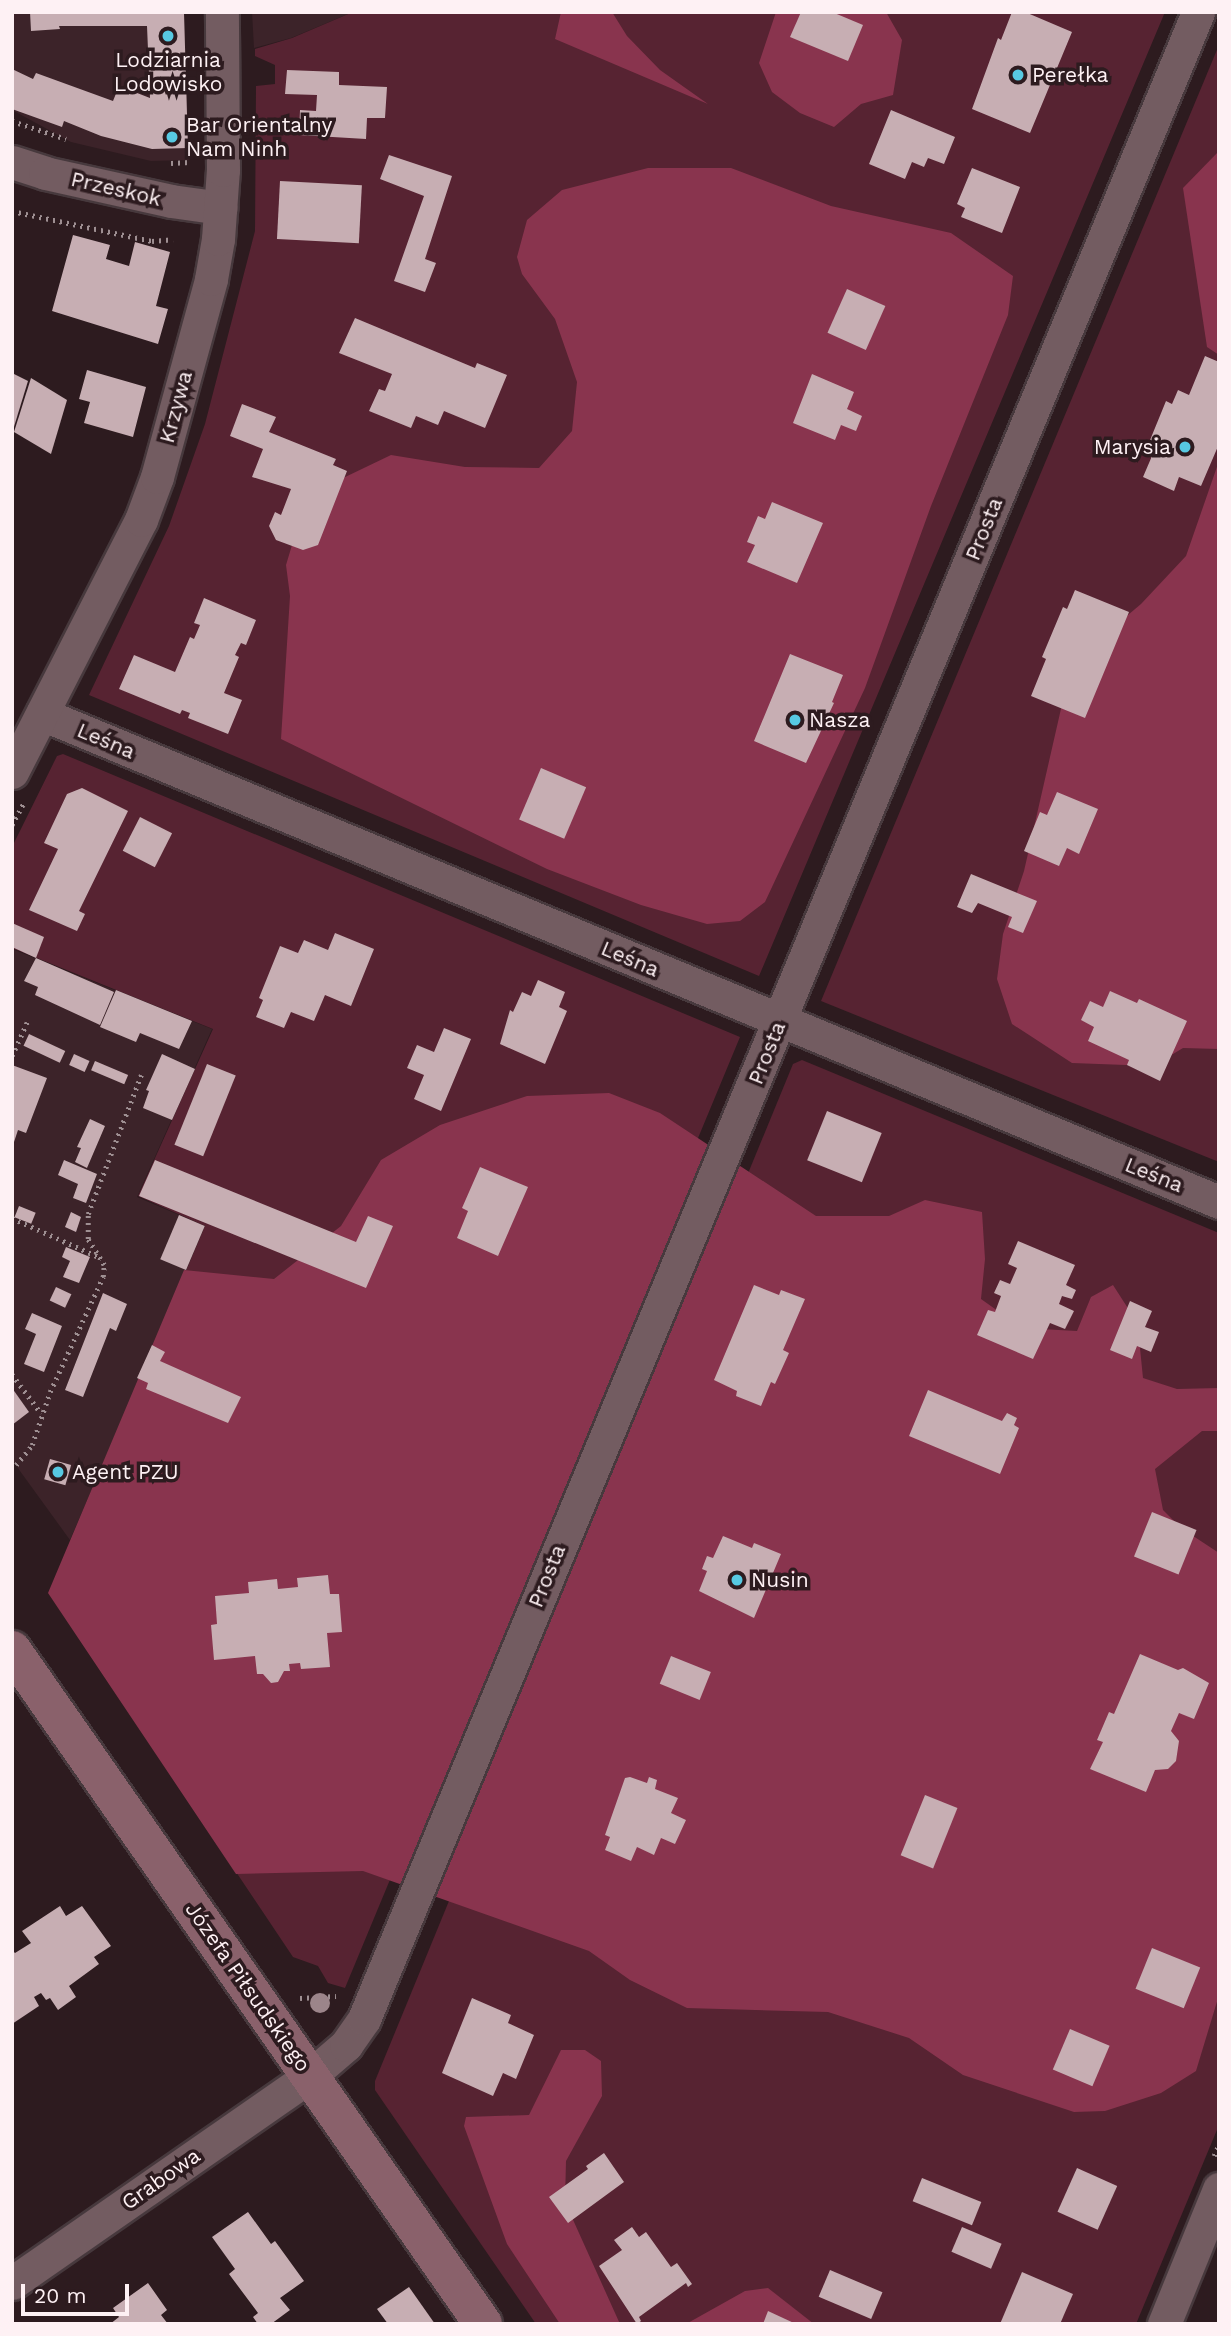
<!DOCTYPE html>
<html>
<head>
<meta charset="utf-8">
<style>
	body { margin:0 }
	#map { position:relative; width:1231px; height:2336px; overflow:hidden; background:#2d1b1f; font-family:"Work Sans",sans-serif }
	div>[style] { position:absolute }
	.built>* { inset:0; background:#3c2329 }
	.green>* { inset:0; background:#572332 }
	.forest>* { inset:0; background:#89344e }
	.building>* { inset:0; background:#c7aeb3; transform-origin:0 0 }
	.path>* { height:4.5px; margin-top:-2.25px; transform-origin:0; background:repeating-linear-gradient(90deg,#9e8f92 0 2px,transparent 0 7px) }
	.roads { filter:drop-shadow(2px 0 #47393d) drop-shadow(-2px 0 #47393d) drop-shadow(0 2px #47393d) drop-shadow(0 -2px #47393d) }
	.street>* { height:33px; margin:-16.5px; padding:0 16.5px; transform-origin:16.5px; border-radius:16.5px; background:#735c61 }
	.secondary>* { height:38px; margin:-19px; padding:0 19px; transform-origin:19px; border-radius:19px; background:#8a616b }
	.trees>* { width:20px; height:20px; margin:-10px; border-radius:50%; background:#9c858a }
	.dots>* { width:19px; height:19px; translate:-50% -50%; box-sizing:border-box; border:4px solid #2d1b1f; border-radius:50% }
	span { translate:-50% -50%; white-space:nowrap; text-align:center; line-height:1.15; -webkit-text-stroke:7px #2d1b1f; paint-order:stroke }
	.poi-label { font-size:21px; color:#fef1f4 }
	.left { translate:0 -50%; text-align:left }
	.right { translate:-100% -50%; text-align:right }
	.street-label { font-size:21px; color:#fef1f4 }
	.frame { position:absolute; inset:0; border:14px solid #fef1f4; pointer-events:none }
	.scale { position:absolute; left:21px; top:2284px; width:108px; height:32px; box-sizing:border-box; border:4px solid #fef1f4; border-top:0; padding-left:9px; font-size:21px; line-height:24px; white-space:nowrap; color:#fef1f4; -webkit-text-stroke:5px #2d1b1f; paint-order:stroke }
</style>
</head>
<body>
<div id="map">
	<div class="built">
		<i style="clip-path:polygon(12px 12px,184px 12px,189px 160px,151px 161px,71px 142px,12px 110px)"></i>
		<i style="clip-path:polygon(252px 12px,353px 12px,291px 38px,254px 48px)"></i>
		<i style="clip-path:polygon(12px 949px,212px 1029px,137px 1197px,205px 1226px,70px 1540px,12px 1460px)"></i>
	</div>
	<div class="green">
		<i style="clip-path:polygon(353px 12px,1165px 12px,759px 976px,89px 695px,169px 526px,205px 424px,255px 231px,256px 86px,275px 84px,275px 65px,255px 56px,255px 49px,292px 38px)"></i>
		<i style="clip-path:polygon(1219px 45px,1219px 1162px,821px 1001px)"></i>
		<i style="clip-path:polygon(63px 754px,740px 1037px,345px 1988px,328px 1983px,318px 1966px,293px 1957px,49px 1593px,205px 1226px,138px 1196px,213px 1029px,12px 948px,12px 847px,57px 756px)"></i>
		<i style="clip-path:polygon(802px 1060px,1219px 1233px,1219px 2125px,1136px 2324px,536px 2324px,375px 2090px,375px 2081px,793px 1064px)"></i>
	</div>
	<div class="forest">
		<i style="clip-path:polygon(561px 12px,612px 12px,627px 36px,660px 70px,708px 104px,555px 39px)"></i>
		<i style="clip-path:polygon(776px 12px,886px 12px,902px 40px,893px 95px,861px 104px,834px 127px,800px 113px,772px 92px,759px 63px)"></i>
		<i style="clip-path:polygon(1219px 151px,1219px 355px,1207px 347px,1183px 188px)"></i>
		<i style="clip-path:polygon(648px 168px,731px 168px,831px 206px,951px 233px,1013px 276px,1008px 315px,931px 506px,865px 688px,765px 902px,740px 921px,707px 924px,641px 905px,547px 869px,281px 739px,290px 596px,286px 565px,298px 525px,341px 479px,391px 455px,465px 467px,539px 468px,572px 431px,577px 382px,555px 319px,522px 274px,517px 257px,527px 220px,562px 190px)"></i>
		<i style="clip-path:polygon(1219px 461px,1219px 1049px,1183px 1048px,1153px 1066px,1072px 1063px,1012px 1024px,997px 979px,1003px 934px,1024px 871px,1063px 700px,1084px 652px,1141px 604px,1186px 556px)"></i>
		<i style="clip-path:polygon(609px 1093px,660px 1113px,816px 1216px,889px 1216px,925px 1200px,982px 1212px,985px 1259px,981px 1299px,1022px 1328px,1077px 1331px,1091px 1297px,1113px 1285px,1131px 1313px,1139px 1338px,1143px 1378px,1177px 1389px,1219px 1388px,1219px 1431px,1202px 1431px,1155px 1469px,1163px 1510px,1181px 1528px,1219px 1553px,1219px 1995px,1196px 2071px,1161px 2093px,1105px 2111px,1074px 2112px,963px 2075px,909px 2038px,828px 2012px,687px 2008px,630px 1980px,589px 1951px,363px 1871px,236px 1874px,48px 1593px,184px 1270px,274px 1279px,341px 1226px,381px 1160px,440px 1125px,527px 1096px)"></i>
		<i style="clip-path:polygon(561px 2050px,585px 2050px,601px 2061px,602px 2096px,566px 2161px,565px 2202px,620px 2324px,560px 2324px,507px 2244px,464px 2126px,466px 2117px,529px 2115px)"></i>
		<i style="clip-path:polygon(768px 2288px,814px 2324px,686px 2324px,745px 2291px)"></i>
	</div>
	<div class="building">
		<i style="clip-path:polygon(30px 12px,184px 13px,188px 148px,152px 149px,101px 136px,64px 121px,62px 127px,12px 109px,12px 69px,33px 79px,36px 73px,113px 101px,119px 86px,150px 98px,147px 26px,59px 26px,60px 29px,31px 31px)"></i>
		<i style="clip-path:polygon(801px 12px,832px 12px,863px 25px,848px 61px,790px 37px)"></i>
		<i style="clip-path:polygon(1012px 12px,1025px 12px,1072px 32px,1030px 133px,972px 109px,998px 38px,1001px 40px)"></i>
		<i style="clip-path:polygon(287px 70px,339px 72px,339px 85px,387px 87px,385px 118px,367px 118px,366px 139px,299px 135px,300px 110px,316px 111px,317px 95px,285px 94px)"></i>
		<i style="clip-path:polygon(891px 110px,955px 137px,944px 164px,928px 158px,924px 167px,912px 162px,905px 179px,869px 164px)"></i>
		<i style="clip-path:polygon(389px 155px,452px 176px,425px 259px,436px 263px,425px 292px,394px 281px,424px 196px,380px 179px)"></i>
		<i style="clip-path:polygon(972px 168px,1020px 187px,1002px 233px,961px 217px,965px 208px,957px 204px)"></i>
		<i style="left:280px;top:181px;width:82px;height:58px;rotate:3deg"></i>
		<i style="clip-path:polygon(73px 235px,110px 245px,106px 259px,129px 266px,135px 242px,170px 252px,156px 306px,168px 309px,158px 344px,52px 311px)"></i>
		<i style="left:847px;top:289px;width:42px;height:48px;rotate:24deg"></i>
		<i style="clip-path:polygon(355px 318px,475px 368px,477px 363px,507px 375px,485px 428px,444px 411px,438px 425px,416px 416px,411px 428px,369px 411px,379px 389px,385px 391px,392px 374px,339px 353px)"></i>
		<i style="clip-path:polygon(1205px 356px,1219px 362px,1219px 444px,1201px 486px,1179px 477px,1174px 491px,1143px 477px,1155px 449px,1148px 445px,1166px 401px,1172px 404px,1178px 390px,1189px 395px)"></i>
		<i style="clip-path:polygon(87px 370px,146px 387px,133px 437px,84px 423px,90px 402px,79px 399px)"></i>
		<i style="clip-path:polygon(12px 373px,28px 381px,13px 430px,12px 430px)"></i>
		<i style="clip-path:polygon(812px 374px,854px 392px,847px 409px,862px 416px,856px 431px,841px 425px,835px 440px,793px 423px)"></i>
		<i style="clip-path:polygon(31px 378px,67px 400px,51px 454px,14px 432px)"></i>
		<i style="clip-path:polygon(242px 404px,276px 417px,269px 432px,336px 459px,333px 465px,347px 471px,318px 545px,303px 550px,276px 540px,269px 526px,275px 512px,281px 515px,291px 489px,252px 477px,263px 449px,230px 436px)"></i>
		<i style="clip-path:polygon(772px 502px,823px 523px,797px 583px,747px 562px,755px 545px,747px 542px,758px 516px,765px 519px)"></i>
		<i style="clip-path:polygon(1075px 590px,1129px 612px,1085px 718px,1031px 696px,1046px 659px,1042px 657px,1063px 607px,1067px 609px)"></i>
		<i style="clip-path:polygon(204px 598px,256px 620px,246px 645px,241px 643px,235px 655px,239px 657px,224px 693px,242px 700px,228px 734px,188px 718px,190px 713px,182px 710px,180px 714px,119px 689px,134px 655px,175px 672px,190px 637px,194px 639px,200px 625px,194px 623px)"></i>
		<i style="clip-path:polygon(790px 654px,843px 675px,832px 702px,834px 703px,806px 763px,754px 741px)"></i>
		<i style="left:541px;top:768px;width:49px;height:56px;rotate:23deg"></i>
		<i style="clip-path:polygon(82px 788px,128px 811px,79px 911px,85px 914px,77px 931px,29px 910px,58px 849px,44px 843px,67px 794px)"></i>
		<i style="clip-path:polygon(1057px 792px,1098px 809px,1079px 854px,1067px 848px,1059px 866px,1024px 851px,1040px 812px,1047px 815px)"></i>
		<i style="left:140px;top:817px;width:36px;height:38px;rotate:27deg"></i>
		<i style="clip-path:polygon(971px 874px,1037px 901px,1023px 933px,1008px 927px,1012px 917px,978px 903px,972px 913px,957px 907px)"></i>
		<i style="clip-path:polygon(12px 923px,44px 937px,36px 958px,12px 947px)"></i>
		<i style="clip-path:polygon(335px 933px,374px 949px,351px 1006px,325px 995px,314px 1021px,291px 1012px,284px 1028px,256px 1017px,263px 1000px,259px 998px,280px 946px,298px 953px,304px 940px,328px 950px)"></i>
		<i style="clip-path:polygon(36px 958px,114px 992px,100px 1025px,35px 995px,38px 987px,24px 981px)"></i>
		<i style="clip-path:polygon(538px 980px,565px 992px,559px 1007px,567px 1011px,545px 1064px,500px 1044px,510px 1010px,513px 1012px,522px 992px,531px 996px)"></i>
		<i style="clip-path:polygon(116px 990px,192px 1021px,179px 1049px,140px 1033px,136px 1042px,100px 1027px)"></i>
		<i style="clip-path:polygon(1110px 991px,1137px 1003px,1139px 999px,1187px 1021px,1160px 1081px,1127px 1065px,1129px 1060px,1088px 1041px,1094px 1027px,1081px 1020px,1090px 1001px,1103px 1007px)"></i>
		<i style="clip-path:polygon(444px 1028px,471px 1039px,441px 1111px,414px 1099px,424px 1075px,407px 1068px,417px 1045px,434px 1052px)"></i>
		<i style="left:29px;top:1034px;width:40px;height:13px;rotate:25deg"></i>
		<i style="left:74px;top:1054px;width:17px;height:12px;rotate:24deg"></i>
		<i style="clip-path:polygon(162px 1054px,195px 1069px,172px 1120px,143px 1108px,149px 1091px,146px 1090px)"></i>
		<i style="left:95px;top:1061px;width:36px;height:10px;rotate:23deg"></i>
		<i style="left:207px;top:1064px;width:31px;height:87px;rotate:22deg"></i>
		<i style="clip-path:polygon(12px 1065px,47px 1078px,26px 1133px,18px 1130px,13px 1145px)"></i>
		<i style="left:827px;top:1111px;width:59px;height:53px;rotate:22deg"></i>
		<i style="clip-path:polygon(90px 1119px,105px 1126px,87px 1168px,75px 1162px,81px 1148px,77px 1147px)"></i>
		<i style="clip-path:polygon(64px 1160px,97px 1174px,86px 1203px,73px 1198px,78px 1184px,58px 1175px)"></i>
		<i style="clip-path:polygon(155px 1160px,356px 1242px,368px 1216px,393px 1226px,366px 1288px,139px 1196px)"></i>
		<i style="clip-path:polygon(480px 1167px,528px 1187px,498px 1256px,457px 1238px,468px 1211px,462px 1208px)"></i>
		<i style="left:19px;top:1206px;width:18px;height:12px;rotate:22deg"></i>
		<i style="clip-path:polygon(71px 1212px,81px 1217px,76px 1232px,65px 1227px)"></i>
		<i style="left:179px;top:1215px;width:28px;height:48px;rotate:23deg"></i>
		<i style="clip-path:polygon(1018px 1241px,1075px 1265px,1066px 1285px,1076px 1290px,1072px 1299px,1062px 1296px,1059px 1304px,1074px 1311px,1065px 1329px,1050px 1323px,1033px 1359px,977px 1335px,988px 1310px,995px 1312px,1001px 1296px,994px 1293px,1000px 1280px,1010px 1284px,1017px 1268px,1008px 1264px)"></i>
		<i style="clip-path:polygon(66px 1247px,90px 1257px,79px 1283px,63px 1277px,70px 1261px,62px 1257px)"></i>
		<i style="clip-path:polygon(754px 1285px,779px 1295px,781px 1290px,805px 1299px,783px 1350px,789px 1353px,775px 1384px,771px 1382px,761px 1406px,736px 1396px,737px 1391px,714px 1380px)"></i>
		<i style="left:56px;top:1287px;width:17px;height:15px;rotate:25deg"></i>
		<i style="clip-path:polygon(103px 1293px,127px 1304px,116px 1331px,110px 1328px,83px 1397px,65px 1390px)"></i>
		<i style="clip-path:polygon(1130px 1301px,1152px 1311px,1145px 1327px,1159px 1332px,1151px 1352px,1137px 1346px,1132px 1359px,1110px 1350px)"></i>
		<i style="clip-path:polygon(32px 1313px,62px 1326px,44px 1372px,24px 1364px,36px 1334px,25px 1329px)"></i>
		<i style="clip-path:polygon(152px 1345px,165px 1352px,160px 1361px,241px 1397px,228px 1423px,146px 1389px,148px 1383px,137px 1378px)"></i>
		<i style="clip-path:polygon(12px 1388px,29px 1412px,12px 1425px)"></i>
		<i style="clip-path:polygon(928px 1390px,1002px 1421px,1007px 1413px,1017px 1418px,1014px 1425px,1019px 1428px,1000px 1474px,909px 1436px)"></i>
		<i style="left:50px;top:1459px;width:22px;height:21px;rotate:16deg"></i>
		<i style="left:1152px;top:1512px;width:48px;height:48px;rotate:22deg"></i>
		<i style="clip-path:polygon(723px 1536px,752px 1548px,754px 1543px,781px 1554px,754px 1618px,699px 1591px,707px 1571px,702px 1569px,707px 1556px,713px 1558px)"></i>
		<i style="clip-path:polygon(328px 1575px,330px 1594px,339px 1594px,342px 1632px,327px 1633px,330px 1667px,301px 1669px,300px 1663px,289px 1664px,290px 1671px,284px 1671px,278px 1682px,271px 1683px,263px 1674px,257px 1674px,255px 1656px,214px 1660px,211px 1625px,217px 1624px,215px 1596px,249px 1593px,248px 1582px,277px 1579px,278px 1589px,298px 1587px,297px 1578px)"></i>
		<i style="clip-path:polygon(1140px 1654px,1178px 1670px,1183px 1668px,1209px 1683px,1194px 1719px,1179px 1713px,1171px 1731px,1179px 1741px,1176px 1761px,1168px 1769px,1155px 1770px,1146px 1792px,1090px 1769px,1103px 1742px,1097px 1740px,1109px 1712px,1114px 1714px)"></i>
		<i style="left:671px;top:1656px;width:43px;height:30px;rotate:22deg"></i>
		<i style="clip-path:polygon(630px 1777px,647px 1783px,649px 1777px,657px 1780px,655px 1789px,678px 1798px,671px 1813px,686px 1820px,675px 1844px,661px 1838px,654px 1855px,637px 1847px,631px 1861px,605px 1850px,610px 1837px,605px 1835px,625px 1778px)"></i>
		<i style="left:925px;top:1795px;width:35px;height:65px;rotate:22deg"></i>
		<i style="clip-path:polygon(60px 1906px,66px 1916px,82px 1906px,111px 1946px,94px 1957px,99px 1964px,69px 1986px,76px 1997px,58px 2010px,50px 1998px,46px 2000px,41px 1993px,34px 1997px,39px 2006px,12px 2024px,12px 1950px,15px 1953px,31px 1943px,22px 1931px)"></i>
		<i style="left:1152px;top:1948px;width:52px;height:44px;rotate:22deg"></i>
		<i style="clip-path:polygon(472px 1998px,511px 2015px,508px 2023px,534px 2035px,516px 2079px,503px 2073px,493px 2096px,442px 2073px)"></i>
		<i style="left:1070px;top:2029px;width:43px;height:44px;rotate:23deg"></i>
		<i style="clip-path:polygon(604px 2153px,624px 2182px,568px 2223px,549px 2197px,588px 2169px,586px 2166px)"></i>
		<i style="left:1077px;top:2168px;width:44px;height:48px;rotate:24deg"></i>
		<i style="left:922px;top:2178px;width:64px;height:25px;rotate:22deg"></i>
		<i style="clip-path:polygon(248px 2212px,271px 2244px,275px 2241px,304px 2281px,280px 2298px,290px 2310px,271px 2324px,258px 2324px,253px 2317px,258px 2313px,229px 2274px,235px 2269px,212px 2237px)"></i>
		<i style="clip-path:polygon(632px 2227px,639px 2237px,646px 2232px,671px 2267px,677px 2263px,692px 2284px,688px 2287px,686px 2283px,639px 2317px,641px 2321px,637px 2324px,599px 2266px,622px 2250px,614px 2240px)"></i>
		<i style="left:962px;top:2227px;width:43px;height:27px;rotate:23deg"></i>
		<i style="left:830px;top:2270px;width:57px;height:29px;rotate:23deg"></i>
		<i style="clip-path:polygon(1022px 2272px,1073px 2294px,1060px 2324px,1000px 2324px)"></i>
		<i style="clip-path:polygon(148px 2283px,167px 2310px,161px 2315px,168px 2324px,110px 2324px,119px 2317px,113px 2308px)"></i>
		<i style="clip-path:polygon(409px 2287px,435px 2324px,388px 2324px,377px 2309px)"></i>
		<i style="clip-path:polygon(768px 2311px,796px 2324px,763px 2324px)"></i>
	</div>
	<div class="path">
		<i style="left:12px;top:121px;width:57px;rotate:18.4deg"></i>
		<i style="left:171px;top:163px;width:19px;rotate:-3deg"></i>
		<i style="left:12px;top:211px;width:143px;rotate:12.1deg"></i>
		<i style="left:152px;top:241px;width:21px;rotate:-5deg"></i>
		<i style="left:12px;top:825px;width:24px;rotate:-62deg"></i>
		<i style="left:12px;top:1056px;width:37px;rotate:-66deg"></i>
		<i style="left:12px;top:1218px;width:98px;rotate:24.2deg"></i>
		<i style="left:12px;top:1374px;width:49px;rotate:53.4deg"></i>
		<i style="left:16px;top:1465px;width:26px;rotate:-51deg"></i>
		<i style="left:32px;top:1445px;width:56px;rotate:-71.2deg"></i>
		<i style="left:50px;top:1392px;width:127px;rotate:-65.3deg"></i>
		<i style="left:103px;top:1277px;width:12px;rotate:-85deg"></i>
		<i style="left:104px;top:1265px;width:31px;rotate:-122deg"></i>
		<i style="left:88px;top:1239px;width:25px;rotate:-90deg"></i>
		<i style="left:88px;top:1214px;width:149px;rotate:-69.1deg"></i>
		<i style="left:300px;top:1998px;width:36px;rotate:-3deg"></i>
		<i style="left:1214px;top:2156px;width:13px;rotate:-67deg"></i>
	</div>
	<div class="roads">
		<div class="street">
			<i style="left:12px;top:162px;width:35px;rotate:18deg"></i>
			<i style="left:45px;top:173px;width:129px;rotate:12.5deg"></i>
			<i style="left:171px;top:201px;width:50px;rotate:8deg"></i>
			<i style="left:42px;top:714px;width:1274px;rotate:22.52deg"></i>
			<i style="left:12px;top:772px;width:283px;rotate:-62.9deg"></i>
			<i style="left:141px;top:520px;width:46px;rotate:-69.6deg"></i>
			<i style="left:157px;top:477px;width:205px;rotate:-74.7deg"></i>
			<i style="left:211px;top:279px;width:41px;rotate:-80.1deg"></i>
			<i style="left:218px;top:239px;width:69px;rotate:-85.9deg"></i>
			<i style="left:223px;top:170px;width:158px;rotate:-90.4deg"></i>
			<i style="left:12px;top:2283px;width:363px;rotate:-34.8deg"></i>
			<i style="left:310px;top:2076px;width:48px;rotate:-40.7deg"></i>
			<i style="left:346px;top:2045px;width:32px;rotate:-55deg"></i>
			<i style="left:364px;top:2019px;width:2173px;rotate:-67.43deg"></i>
			<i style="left:1164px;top:2324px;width:146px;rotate:-67.8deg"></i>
		</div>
		<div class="secondary">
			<i style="left:12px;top:1650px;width:822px;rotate:55.05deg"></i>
		</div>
	</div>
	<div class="trees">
		<i style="left:320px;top:2003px"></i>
	</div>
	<div class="dots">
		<i style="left:168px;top:36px;background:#57c9e2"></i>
		<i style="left:1018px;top:75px;background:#57c9e2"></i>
		<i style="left:172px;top:137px;background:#57c9e2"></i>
		<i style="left:1185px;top:447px;background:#57c9e2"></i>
		<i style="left:795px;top:720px;background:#57c9e2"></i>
		<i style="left:58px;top:1472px;background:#57c9e2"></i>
		<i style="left:737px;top:1580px;background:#57c9e2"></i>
	</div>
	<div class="poi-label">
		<span style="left:168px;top:72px">Lodziarnia<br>Lodowisko</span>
		<span class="left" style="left:1032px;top:75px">Perełka</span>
		<span class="left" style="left:186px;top:137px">Bar Orientalny<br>Nam Ninh</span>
		<span class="right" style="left:1171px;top:447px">Marysia</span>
		<span class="left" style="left:809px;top:720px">Nasza</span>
		<span class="left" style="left:72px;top:1472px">Agent PZU</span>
		<span class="left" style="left:751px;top:1580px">Nusin</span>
	</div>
	<div class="street-label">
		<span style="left:116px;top:189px;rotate:13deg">Przeskok</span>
		<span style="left:176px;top:407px;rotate:-75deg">Krzywa</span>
		<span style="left:984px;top:529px;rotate:-68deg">Prosta</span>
		<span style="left:106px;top:741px;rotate:23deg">Leśna</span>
		<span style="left:630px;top:959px;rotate:23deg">Leśna</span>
		<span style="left:767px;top:1053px;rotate:-68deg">Prosta</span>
		<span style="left:1154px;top:1175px;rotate:22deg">Leśna</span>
		<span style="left:547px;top:1576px;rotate:-68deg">Prosta</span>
		<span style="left:248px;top:1987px;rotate:55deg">Józefa Piłsudskiego</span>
		<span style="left:161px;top:2179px;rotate:-35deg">Grabowa</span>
	</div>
	<div class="frame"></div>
	<div class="scale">20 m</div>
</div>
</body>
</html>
